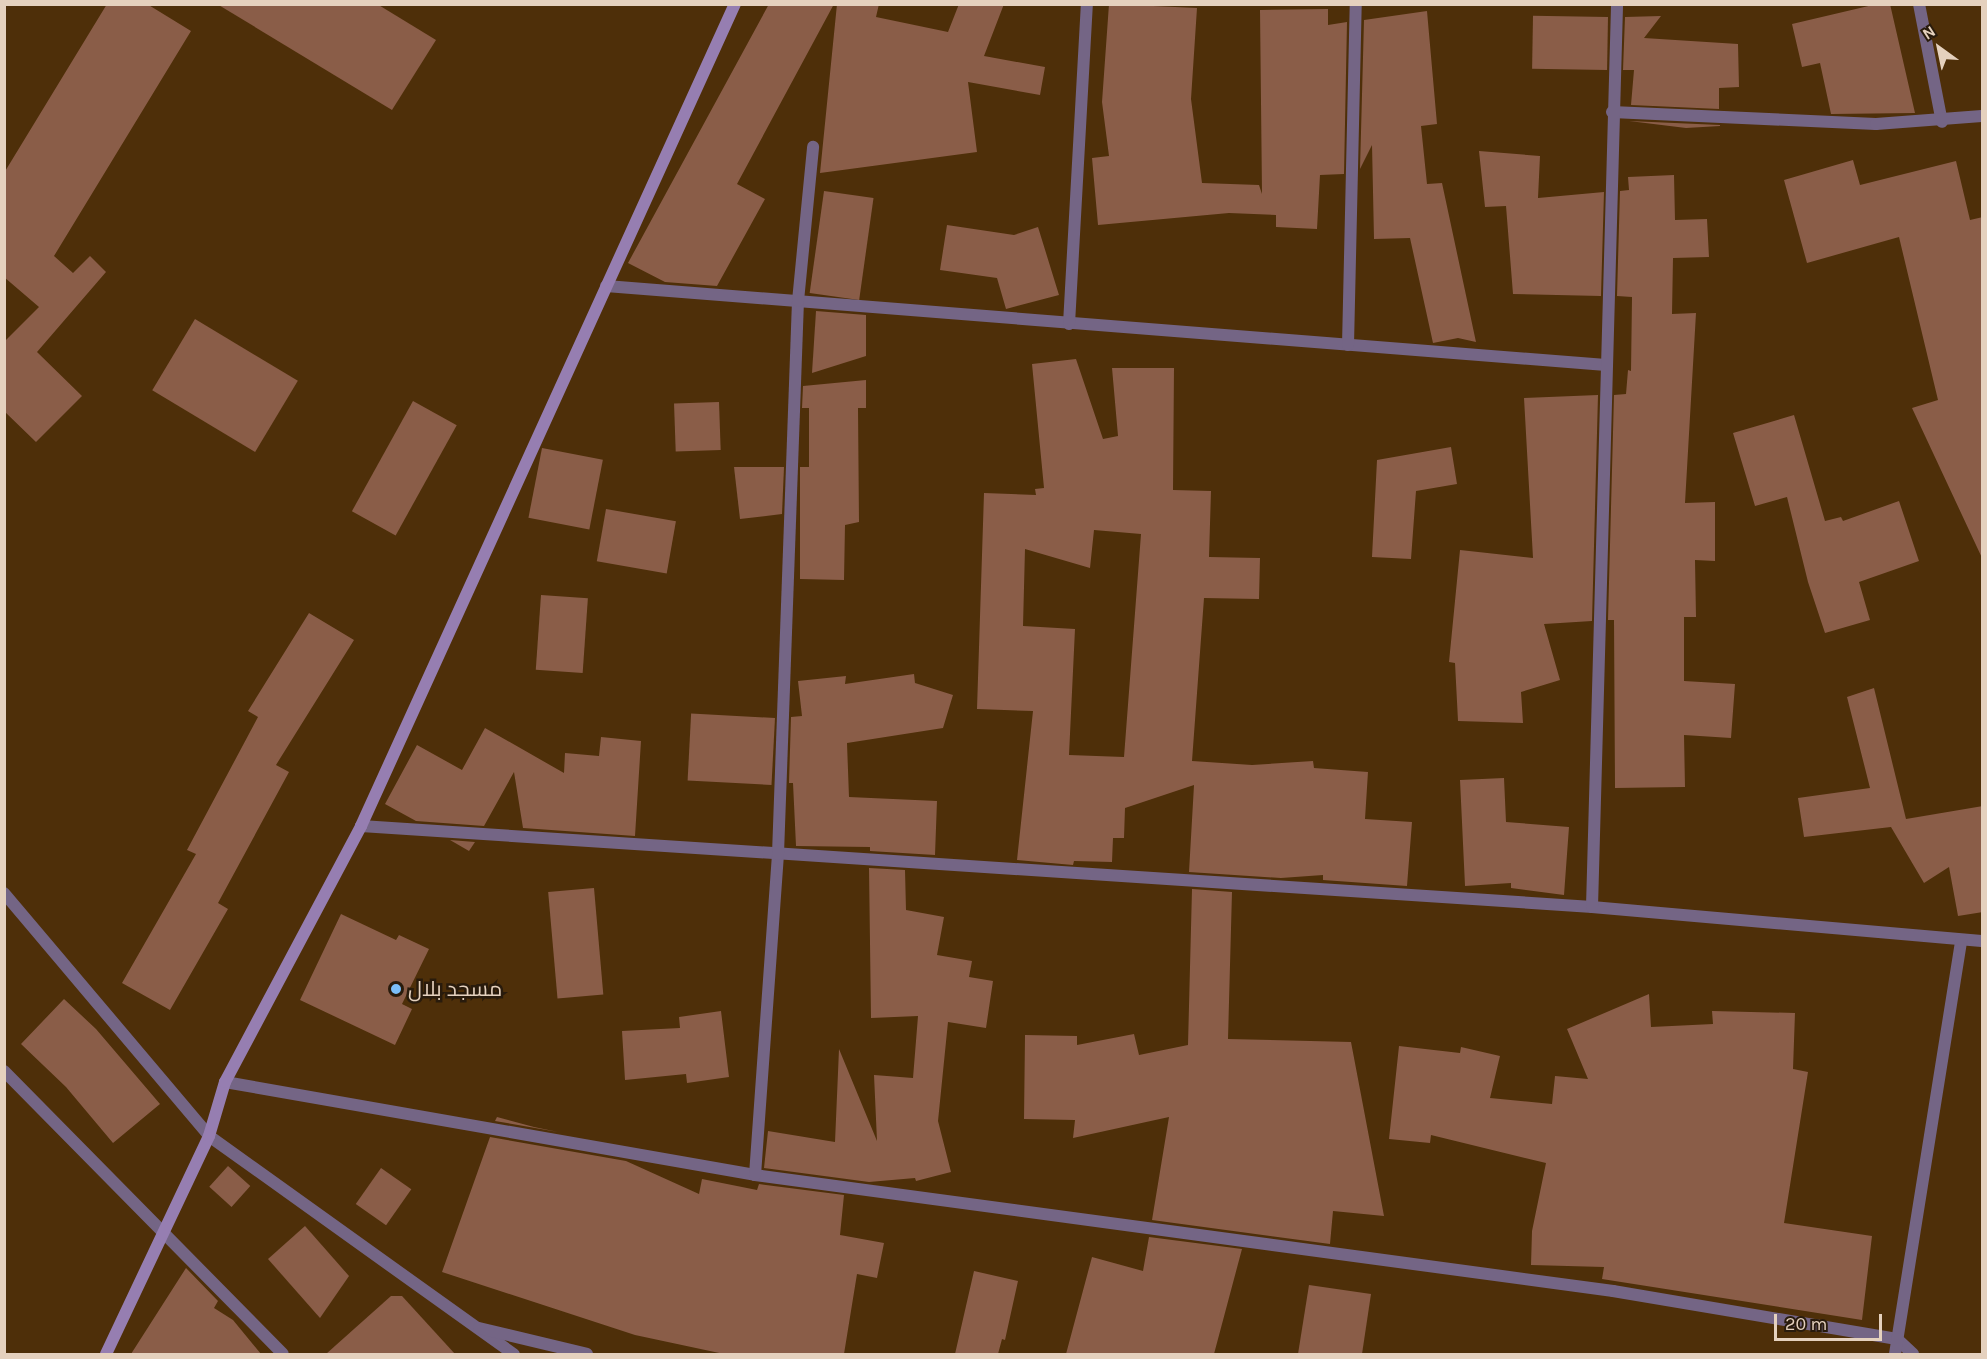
<!DOCTYPE html>
<html>
<head>
<meta charset="utf-8">
<style>
	body { margin:0 }
	#map { position:relative; width:1987px; height:1359px; overflow:hidden; background:#4e2f09; font-family:Karla,Cairo,sans-serif }
	div>[style] { position:absolute }
	.building>* { inset:0; background:#8a5d48; transform-origin:0 0 }
	.street>* { height:12px; margin:-6px; padding:0 6px; transform-origin:6px; border-radius:6px; background:#746585 }
	.secondary>* { height:12px; margin:-6px; padding:0 6px; transform-origin:6px; border-radius:6px; background:#967eb1 }
	.dots>* { width:16px; height:16px; translate:-50% -50%; box-sizing:border-box; border:3px solid #291b0c; border-radius:50% }
	span { translate:-50% -50%; white-space:nowrap; text-align:center; line-height:1.15; -webkit-text-stroke:5px #291b0c; paint-order:stroke }
	.poi-label { font-size:21px; color:#e5d1be }
	.left { translate:0 -50%; text-align:left }
	.frame { position:absolute; inset:0; border:6px solid #e5d1be; pointer-events:none }
	.north { position:absolute; left:1909px; top:18px; width:60px; height:60px; -webkit-text-stroke:4px #291b0c; paint-order:stroke; rotate:327deg; font-size:16px; font-weight:700; line-height:24px; text-align:center; color:#e5d1be }
	.north::after { content:''; display:block; margin:auto; width:21px; height:27px; background:#e5d1be; clip-path:polygon(50% 0,100% 100%,50% 72%,0 100%) }
	.scale { position:absolute; left:1774px; top:1314px; width:108px; height:27px; box-sizing:border-box; border:3px solid #e5d1be; border-top:0; padding-left:8px; font-size:18px; line-height:21px; white-space:nowrap; color:#e5d1be; -webkit-text-stroke:4px #291b0c; paint-order:stroke }
</style>
</head>
<body>
<div id="map">
	<div class="building">
		<i style="clip-path:polygon(107px 4px,147px 4px,191px 31px,54px 256px,73px 273px,90px 256px,106px 272px,37px 352px,82px 396px,36px 442px,4px 411px,4px 342px,39px 307px,4px 277px,4px 173px)"></i>
		<i style="clip-path:polygon(217px 4px,377px 4px,436px 40px,392px 110px)"></i>
		<i style="clip-path:polygon(769px 4px,834px 4px,737px 184px,765px 199px,717px 286px,665px 282px,628px 263px)"></i>
		<i style="clip-path:polygon(837px 4px,879px 4px,876px 17px,948px 32px,959px 4px,1004px 4px,984px 56px,1045px 67px,1040px 95px,968px 82px,977px 152px,820px 173px)"></i>
		<i style="clip-path:polygon(1109px 4px,1197px 8px,1191px 99px,1202px 183px,1259px 185px,1262px 194px,1260px 10px,1328px 9px,1328px 25px,1347px 22px,1344px 174px,1320px 175px,1317px 229px,1276px 227px,1276px 215px,1229px 213px,1098px 225px,1092px 158px,1109px 156px,1102px 102px)"></i>
		<i style="clip-path:polygon(1877px 4px,1890px 4px,1915px 113px,1831px 114px,1820px 63px,1802px 67px,1792px 24px)"></i>
		<i style="clip-path:polygon(1427px 11px,1437px 124px,1421px 126px,1427px 184px,1442px 183px,1476px 342px,1458px 338px,1433px 343px,1410px 238px,1374px 239px,1372px 145px,1360px 169px,1364px 20px)"></i>
		<i style="clip-path:polygon(1661px 16px,1644px 38px,1738px 44px,1739px 87px,1719px 88px,1719px 109px,1631px 105px,1634px 70px,1623px 70px,1625px 17px)"></i>
		<i style="left:1608px;top:17px;width:53px;height:75px;rotate:91deg"></i>
		<i style="clip-path:polygon(1629px 121px,1720px 125px,1720px 126px,1686px 128px)"></i>
		<i style="clip-path:polygon(1479px 151px,1540px 156px,1538px 198px,1604px 192px,1601px 296px,1513px 294px,1506px 206px,1485px 207px)"></i>
		<i style="clip-path:polygon(1853px 160px,1860px 185px,1956px 161px,1970px 220px,1983px 217px,1983px 560px,1912px 408px,1938px 400px,1899px 237px,1807px 263px,1784px 180px)"></i>
		<i style="clip-path:polygon(1674px 175px,1675px 220px,1707px 219px,1709px 257px,1673px 258px,1672px 314px,1696px 313px,1685px 503px,1715px 502px,1715px 561px,1695px 560px,1696px 617px,1684px 617px,1684px 681px,1735px 684px,1731px 738px,1684px 735px,1685px 787px,1615px 788px,1614px 620px,1608px 620px,1614px 395px,1626px 394px,1628px 370px,1631px 371px,1632px 297px,1617px 296px,1620px 191px,1629px 190px,1628px 177px)"></i>
		<i style="left:824px;top:191px;width:50px;height:103px;rotate:8deg"></i>
		<i style="clip-path:polygon(947px 225px,1014px 235px,1038px 227px,1059px 295px,1006px 309px,997px 278px,940px 270px)"></i>
		<i style="clip-path:polygon(816px 311px,866px 315px,866px 356px,812px 373px)"></i>
		<i style="left:195px;top:319px;width:120px;height:83px;rotate:31deg"></i>
		<i style="clip-path:polygon(evenodd,1076px 359px,1103px 439px,1118px 436px,1112px 368px,1174px 368px,1173px 490px,1211px 491px,1209px 557px,1260px 558px,1259px 599px,1204px 598px,1192px 761px,1252px 765px,1313px 761px,1314px 768px,1368px 772px,1365px 819px,1412px 822px,1407px 886px,1323px 880px,1323px 875px,1281px 878px,1189px 872px,1194px 785px,1125px 808px,1124px 838px,1113px 838px,1112px 862px,1074px 861px,1073px 865px,1017px 860px,1033px 711px,977px 709px,984px 493px,1036px 495px,1035px 489px,1044px 488px,1032px 364px,1076px 359px,1094px 530px,1141px 534px,1124px 757px,1069px 755px,1075px 629px,1023px 626px,1025px 549px,1090px 568px,1094px 530px)"></i>
		<i style="clip-path:polygon(866px 380px,866px 408px,858px 408px,859px 522px,845px 525px,844px 580px,800px 579px,800px 467px,809px 467px,809px 408px,802px 408px,803px 386px)"></i>
		<i style="clip-path:polygon(1598px 395px,1592px 621px,1544px 624px,1560px 680px,1521px 692px,1523px 723px,1458px 721px,1455px 663px,1449px 662px,1460px 550px,1533px 558px,1524px 398px)"></i>
		<i style="left:413px;top:401px;width:50px;height:126px;rotate:29deg"></i>
		<i style="left:719px;top:402px;width:48px;height:45px;rotate:88deg"></i>
		<i style="clip-path:polygon(1794px 415px,1825px 521px,1841px 517px,1843px 521px,1899px 501px,1919px 561px,1859px 582px,1870px 620px,1825px 633px,1808px 582px,1787px 497px,1755px 506px,1733px 433px)"></i>
		<i style="clip-path:polygon(1451px 447px,1457px 484px,1416px 491px,1411px 559px,1372px 557px,1377px 460px)"></i>
		<i style="left:542px;top:448px;width:62px;height:71px;rotate:11deg"></i>
		<i style="clip-path:polygon(734px 467px,784px 467px,782px 514px,740px 519px)"></i>
		<i style="left:606px;top:509px;width:71px;height:53px;rotate:10deg"></i>
		<i style="left:541px;top:595px;width:47px;height:75px;rotate:4deg"></i>
		<i style="clip-path:polygon(309px 613px,354px 640px,276px 765px,289px 772px,218px 903px,228px 909px,170px 1010px,122px 983px,196px 854px,187px 850px,258px 717px,248px 711px)"></i>
		<i style="clip-path:polygon(914px 674px,915px 683px,953px 695px,943px 728px,847px 743px,849px 797px,937px 801px,935px 855px,870px 851px,870px 847px,796px 846px,793px 783px,789px 783px,791px 717px,802px 716px,798px 681px,846px 676px,845px 684px)"></i>
		<i style="clip-path:polygon(1874px 688px,1906px 819px,1983px 806px,1983px 912px,1958px 916px,1949px 867px,1924px 883px,1891px 827px,1804px 837px,1798px 798px,1870px 788px,1847px 697px)"></i>
		<i style="left:775px;top:718px;width:67px;height:84px;rotate:93deg"></i>
		<i style="clip-path:polygon(485px 728px,564px 773px,565px 753px,599px 756px,601px 737px,641px 741px,635px 836px,523px 828px,514px 772px,484px 826px,416px 821px,385px 804px,417px 745px,462px 770px)"></i>
		<i style="clip-path:polygon(1504px 778px,1506px 822px,1569px 827px,1564px 895px,1511px 888px,1511px 883px,1465px 886px,1460px 780px)"></i>
		<i style="clip-path:polygon(450px 840px,475px 842px,469px 851px)"></i>
		<i style="clip-path:polygon(869px 868px,905px 870px,906px 910px,944px 917px,937px 955px,972px 961px,969px 977px,993px 981px,986px 1028px,948px 1022px,938px 1121px,951px 1172px,916px 1181px,915px 1178px,869px 1182px,764px 1168px,768px 1131px,835px 1142px,839px 1049px,877px 1141px,874px 1075px,913px 1078px,918px 1016px,871px 1018px)"></i>
		<i style="left:594px;top:888px;width:107px;height:46px;rotate:85deg"></i>
		<i style="clip-path:polygon(1192px 889px,1232px 892px,1228px 1039px,1351px 1042px,1384px 1216px,1333px 1211px,1330px 1244px,1152px 1220px,1169px 1117px,1073px 1138px,1075px 1120px,1024px 1119px,1025px 1035px,1077px 1036px,1077px 1045px,1134px 1034px,1139px 1055px,1188px 1045px)"></i>
		<i style="clip-path:polygon(341px 914px,396px 940px,399px 935px,429px 949px,402px 1004px,412px 1009px,395px 1045px,300px 1000px)"></i>
		<i style="clip-path:polygon(1649px 994px,1651px 1027px,1713px 1024px,1712px 1011px,1795px 1013px,1793px 1069px,1808px 1072px,1784px 1223px,1872px 1236px,1862px 1320px,1602px 1279px,1604px 1267px,1531px 1265px,1532px 1231px,1546px 1163px,1431px 1135px,1430px 1143px,1389px 1139px,1399px 1046px,1460px 1053px,1461px 1047px,1500px 1056px,1490px 1098px,1552px 1104px,1555px 1076px,1588px 1079px,1567px 1029px)"></i>
		<i style="clip-path:polygon(64px 999px,96px 1029px,160px 1104px,113px 1143px,66px 1087px,21px 1044px)"></i>
		<i style="clip-path:polygon(721px 1011px,729px 1077px,687px 1083px,686px 1074px,625px 1080px,622px 1031px,680px 1028px,679px 1017px)"></i>
		<i style="clip-path:polygon(497px 1117px,534px 1127px,558px 1132px,495px 1121px)"></i>
		<i style="clip-path:polygon(490px 1137px,626px 1161px,699px 1194px,702px 1179px,757px 1190px,759px 1184px,844px 1195px,840px 1235px,884px 1243px,877px 1278px,857px 1274px,844px 1354px,724px 1354px,635px 1335px,442px 1272px)"></i>
		<i style="left:228px;top:1166px;width:30px;height:28px;rotate:42deg"></i>
		<i style="left:381px;top:1168px;width:37px;height:44px;rotate:35deg"></i>
		<i style="clip-path:polygon(305px 1226px,349px 1276px,320px 1318px,268px 1259px)"></i>
		<i style="clip-path:polygon(1149px 1237px,1242px 1249px,1214px 1354px,1066px 1354px,1092px 1257px,1143px 1271px)"></i>
		<i style="clip-path:polygon(186px 1268px,218px 1301px,214px 1308px,233px 1320px,261px 1354px,131px 1354px)"></i>
		<i style="clip-path:polygon(974px 1271px,1018px 1281px,1005px 1340px,1002px 1339px,998px 1354px,955px 1354px)"></i>
		<i style="clip-path:polygon(1309px 1285px,1371px 1294px,1362px 1354px,1298px 1354px)"></i>
		<i style="clip-path:polygon(391px 1296px,402px 1296px,455px 1354px,326px 1354px)"></i>
	</div>
	<div class="street">
		<i style="left:1919px;top:4px;width:120px;rotate:79deg"></i>
		<i style="left:1612px;top:112px;width:264px;rotate:2.6deg"></i>
		<i style="left:1876px;top:124px;width:106px;rotate:-4.3deg"></i>
		<i style="left:606px;top:286px;width:1003px;rotate:4.52deg"></i>
		<i style="left:1069px;top:324px;width:321px;rotate:-86.8deg"></i>
		<i style="left:1348px;top:345px;width:341px;rotate:-88.7deg"></i>
		<i style="left:361px;top:826px;width:1234px;rotate:3.76deg"></i>
		<i style="left:1592px;top:907px;width:391px;rotate:5deg"></i>
		<i style="left:4px;top:893px;width:318px;rotate:49.8deg"></i>
		<i style="left:209px;top:1136px;width:375px;rotate:35.6deg"></i>
		<i style="left:1592px;top:907px;width:903px;rotate:-88.41deg"></i>
		<i style="left:4px;top:1071px;width:397px;rotate:45.4deg"></i>
		<i style="left:225px;top:1082px;width:538px;rotate:9.95deg"></i>
		<i style="left:755px;top:1175px;width:866px;rotate:7.7deg"></i>
		<i style="left:1613px;top:1291px;width:288px;rotate:9.6deg"></i>
		<i style="left:1897px;top:1339px;width:22px;rotate:43deg"></i>
		<i style="left:755px;top:1175px;width:322px;rotate:-85.9deg"></i>
		<i style="left:778px;top:854px;width:553px;rotate:-87.93deg"></i>
		<i style="left:798px;top:301px;width:155px;rotate:-84.4deg"></i>
		<i style="left:479px;top:1328px;width:111px;rotate:13.5deg"></i>
		<i style="left:1895px;top:1354px;width:419px;rotate:-80.9deg"></i>
	</div>
	<div class="secondary">
		<i style="left:106px;top:1354px;width:241px;rotate:-64.7deg"></i>
		<i style="left:209px;top:1136px;width:56px;rotate:-73.5deg"></i>
		<i style="left:225px;top:1082px;width:290px;rotate:-62deg"></i>
		<i style="left:361px;top:826px;width:903px;rotate:-65.54deg"></i>
	</div>
	<div class="dots">
		<i style="left:396px;top:989px;background:#7bbef9"></i>
	</div>
	<div class="poi-label">
		<span class="left" style="left:408px;top:989px">مسجد بلال</span>
	</div>
	<div class="frame"></div>
	<div class="north">N</div>
	<div class="scale">20 m</div>
</div>
</body>
</html>
